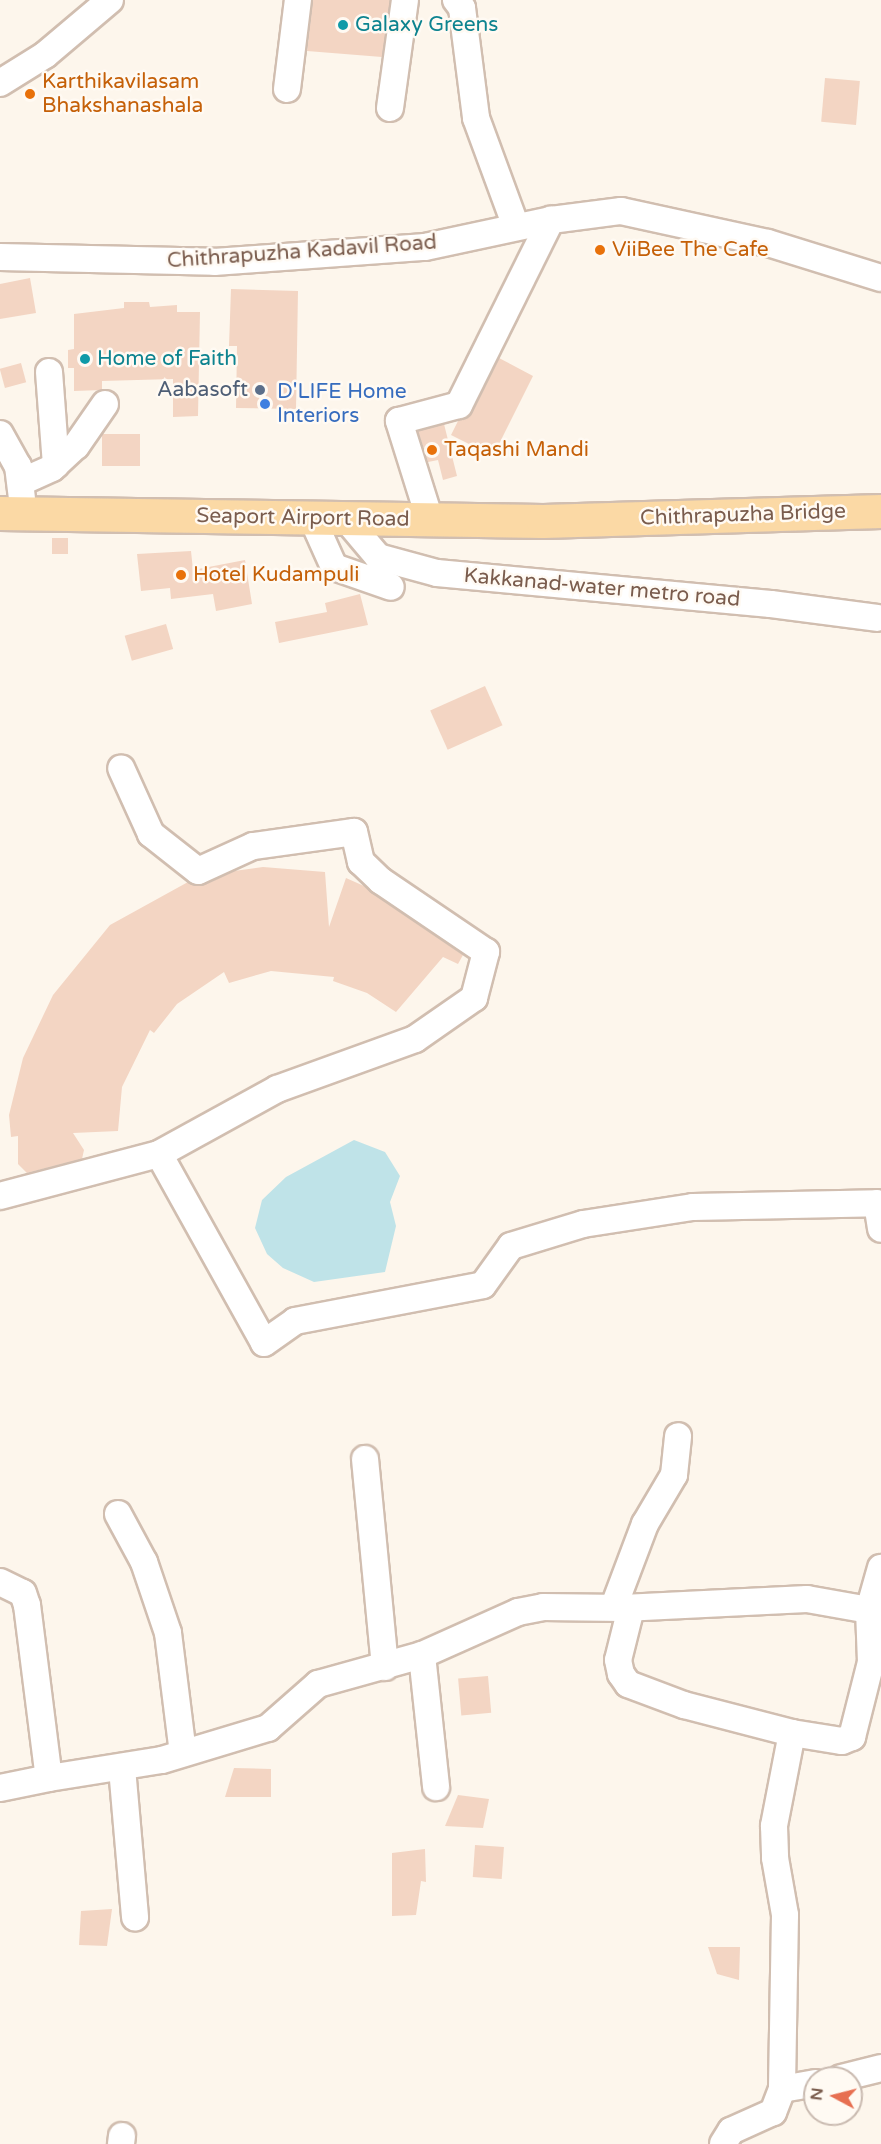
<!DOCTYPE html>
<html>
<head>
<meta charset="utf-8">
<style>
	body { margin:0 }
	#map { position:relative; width:881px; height:2144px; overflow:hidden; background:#fdf6ec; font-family:"Varela Round",sans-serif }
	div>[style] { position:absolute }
	.water>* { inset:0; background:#bfe3e8 }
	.building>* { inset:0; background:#f3d5c3; transform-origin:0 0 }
	.roads { filter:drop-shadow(2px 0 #d1beb0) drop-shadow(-2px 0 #d1beb0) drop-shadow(0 2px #d1beb0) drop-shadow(0 -2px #d1beb0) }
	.minor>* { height:26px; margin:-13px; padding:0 13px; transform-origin:13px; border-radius:13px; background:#fff }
	.major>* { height:33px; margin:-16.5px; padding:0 16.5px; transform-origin:16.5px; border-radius:16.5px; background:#fbd9a5 }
	.dots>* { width:16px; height:16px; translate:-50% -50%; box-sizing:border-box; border:3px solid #fffaf3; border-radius:50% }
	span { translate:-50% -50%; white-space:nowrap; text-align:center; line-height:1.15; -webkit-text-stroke:5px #fffaf3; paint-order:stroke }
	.culture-label { font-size:21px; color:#0d838f }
	.left { translate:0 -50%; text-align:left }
	.food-label { font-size:21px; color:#c56008 }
	.street-label { font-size:21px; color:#7a5c4d }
	.service-label { font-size:21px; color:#4e5e75 }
	.right { translate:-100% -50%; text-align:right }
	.shop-label { font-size:21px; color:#366cbe }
	.north { position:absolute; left:803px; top:2066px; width:60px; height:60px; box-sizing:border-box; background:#fffaf3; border:2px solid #cabbb1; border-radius:50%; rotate:277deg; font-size:16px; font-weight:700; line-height:24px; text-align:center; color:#7a5c4d }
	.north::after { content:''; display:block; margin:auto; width:21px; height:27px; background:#e76f51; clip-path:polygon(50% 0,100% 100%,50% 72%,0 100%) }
</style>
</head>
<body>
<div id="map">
	<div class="water">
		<i style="clip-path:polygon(354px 1140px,385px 1152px,400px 1176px,390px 1202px,396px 1226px,385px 1272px,314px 1282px,283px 1268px,267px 1254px,255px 1228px,262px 1200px,286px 1177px)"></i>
	</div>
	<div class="building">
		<i style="clip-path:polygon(313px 0,390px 0,382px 57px,307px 51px)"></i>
		<i style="left:825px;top:78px;width:35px;height:44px;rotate:5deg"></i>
		<i style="clip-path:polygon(30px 278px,36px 313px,0 319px,0 284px)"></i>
		<i style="clip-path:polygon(231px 289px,298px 291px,296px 409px,236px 408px,237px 346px,229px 346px)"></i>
		<i style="clip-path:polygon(124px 302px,149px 302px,150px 307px,177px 305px,177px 312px,200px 312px,198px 416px,173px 417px,173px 379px,102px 381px,102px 390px,74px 391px,74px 368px,68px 368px,68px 350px,74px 349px,74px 314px,124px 308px)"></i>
		<i style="clip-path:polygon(499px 358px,533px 376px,493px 456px,451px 435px,458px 421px,472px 412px)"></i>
		<i style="left:21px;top:363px;width:20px;height:22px;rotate:75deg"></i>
		<i style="clip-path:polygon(444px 424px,457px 476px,443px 480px,438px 460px,428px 462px,418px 431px)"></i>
		<i style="left:102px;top:434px;width:38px;height:32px"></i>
		<i style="left:52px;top:538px;width:16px;height:16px"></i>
		<i style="clip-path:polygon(191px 551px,193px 570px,245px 560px,252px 604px,216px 611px,213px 594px,171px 599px,170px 588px,141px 591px,137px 554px)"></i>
		<i style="clip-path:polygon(360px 594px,368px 625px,279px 643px,275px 622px,327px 612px,325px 603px)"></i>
		<i style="left:166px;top:624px;width:26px;height:43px;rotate:74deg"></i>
		<i style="left:485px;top:686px;width:43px;height:60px;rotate:66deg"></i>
		<i style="clip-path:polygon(263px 867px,325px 872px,329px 927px,346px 878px,364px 886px,463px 955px,458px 964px,443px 957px,396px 1012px,367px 993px,333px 981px,334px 977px,271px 971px,229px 983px,224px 972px,177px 1004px,154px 1033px,150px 1030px,122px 1087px,118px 1131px,73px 1133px,84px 1150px,82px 1159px,27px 1173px,18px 1164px,18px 1136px,11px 1137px,9px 1115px,23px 1058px,53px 995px,110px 925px,188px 882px,204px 885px,234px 871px)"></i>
		<i style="left:488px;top:1676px;width:37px;height:30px;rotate:85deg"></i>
		<i style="clip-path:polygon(234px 1768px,271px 1769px,271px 1797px,225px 1797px)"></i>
		<i style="clip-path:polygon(458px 1795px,489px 1799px,483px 1828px,445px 1826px)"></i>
		<i style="left:475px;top:1845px;width:29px;height:32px;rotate:4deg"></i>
		<i style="clip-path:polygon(425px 1849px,426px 1882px,421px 1881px,416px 1915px,392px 1916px,392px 1853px)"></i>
		<i style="clip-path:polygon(112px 1909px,107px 1946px,79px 1945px,81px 1911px)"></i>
		<i style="clip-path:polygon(708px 1947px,740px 1947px,739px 1980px,717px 1974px)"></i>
	</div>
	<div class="roads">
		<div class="minor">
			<i style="left:456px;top:0;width:10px;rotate:53deg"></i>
			<i style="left:462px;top:8px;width:111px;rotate:82.7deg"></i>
			<i style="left:476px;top:118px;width:116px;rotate:69.8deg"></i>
			<i style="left:0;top:83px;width:53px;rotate:-31.9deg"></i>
			<i style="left:45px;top:55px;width:85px;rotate:-40.2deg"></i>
			<i style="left:287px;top:89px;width:90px;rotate:-83deg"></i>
			<i style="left:390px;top:108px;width:109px;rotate:-82.1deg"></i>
			<i style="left:0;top:257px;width:214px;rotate:1.3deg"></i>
			<i style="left:214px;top:262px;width:212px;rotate:-4.1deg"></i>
			<i style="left:425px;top:247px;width:129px;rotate:-12.1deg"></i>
			<i style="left:551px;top:220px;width:71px;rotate:-7.3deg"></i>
			<i style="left:621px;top:211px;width:150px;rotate:12.3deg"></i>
			<i style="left:768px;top:243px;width:118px;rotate:17.2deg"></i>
			<i style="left:49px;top:372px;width:93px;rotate:85.7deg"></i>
			<i style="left:0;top:434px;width:37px;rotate:61deg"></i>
			<i style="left:18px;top:466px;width:32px;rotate:83deg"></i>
			<i style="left:21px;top:482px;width:34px;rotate:-24deg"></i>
			<i style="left:52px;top:468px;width:33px;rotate:-43deg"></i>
			<i style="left:76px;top:446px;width:51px;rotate:-55.4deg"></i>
			<i style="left:312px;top:518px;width:54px;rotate:65.8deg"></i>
			<i style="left:334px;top:567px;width:60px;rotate:19.3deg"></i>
			<i style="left:346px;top:519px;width:50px;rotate:49.9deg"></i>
			<i style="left:378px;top:557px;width:61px;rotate:15.2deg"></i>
			<i style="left:437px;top:573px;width:335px;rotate:5.3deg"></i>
			<i style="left:771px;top:604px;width:107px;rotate:7.5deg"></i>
			<i style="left:430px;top:520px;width:104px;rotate:-107.4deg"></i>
			<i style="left:399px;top:421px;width:62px;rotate:-14.9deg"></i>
			<i style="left:459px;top:405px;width:207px;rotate:-63.6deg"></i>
			<i style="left:159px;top:1154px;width:216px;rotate:60.9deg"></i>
			<i style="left:264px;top:1343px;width:38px;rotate:-35deg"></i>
			<i style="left:295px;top:1321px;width:191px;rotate:-10.8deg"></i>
			<i style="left:483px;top:1285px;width:48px;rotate:-54.3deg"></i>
			<i style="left:511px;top:1246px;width:75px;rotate:-17deg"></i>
			<i style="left:583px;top:1224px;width:111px;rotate:-8.8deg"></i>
			<i style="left:693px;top:1207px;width:184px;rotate:-1.2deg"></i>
			<i style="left:877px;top:1203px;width:26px;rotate:81deg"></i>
			<i style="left:0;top:1196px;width:164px;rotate:-14.8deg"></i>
			<i style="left:159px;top:1154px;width:135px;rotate:-28.8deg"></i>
			<i style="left:277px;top:1089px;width:147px;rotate:-19.9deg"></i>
			<i style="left:415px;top:1039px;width:72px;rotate:-34.8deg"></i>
			<i style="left:474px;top:998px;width:48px;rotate:-75.4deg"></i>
			<i style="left:486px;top:952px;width:127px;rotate:-145.9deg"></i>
			<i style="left:381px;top:881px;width:28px;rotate:-136deg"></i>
			<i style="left:361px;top:862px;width:31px;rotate:-103deg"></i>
			<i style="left:354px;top:832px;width:102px;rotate:172.1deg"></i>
			<i style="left:253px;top:846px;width:60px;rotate:155.6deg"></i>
			<i style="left:198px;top:871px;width:60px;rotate:-141.8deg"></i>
			<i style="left:151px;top:834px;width:72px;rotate:-114.4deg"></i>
			<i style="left:365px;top:1459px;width:209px;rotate:84.5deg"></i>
			<i style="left:118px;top:1514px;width:55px;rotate:61.6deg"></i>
			<i style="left:144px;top:1562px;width:75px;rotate:71.3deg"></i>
			<i style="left:168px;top:1633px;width:121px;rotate:82.9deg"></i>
			<i style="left:0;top:1582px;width:25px;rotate:26deg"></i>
			<i style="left:23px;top:1593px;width:13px;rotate:72deg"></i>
			<i style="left:27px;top:1605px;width:174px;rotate:82.8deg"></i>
			<i style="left:49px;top:1778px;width:50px;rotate:168.5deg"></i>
			<i style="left:614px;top:1606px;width:88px;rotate:-69.3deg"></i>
			<i style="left:645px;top:1524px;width:57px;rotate:-59.4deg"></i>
			<i style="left:674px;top:1475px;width:39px;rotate:-84deg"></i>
			<i style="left:623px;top:1608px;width:184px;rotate:-2.8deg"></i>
			<i style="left:807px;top:1599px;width:63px;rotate:10.1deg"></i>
			<i style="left:422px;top:1655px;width:133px;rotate:83.9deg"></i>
			<i style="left:792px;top:1733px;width:51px;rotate:9.1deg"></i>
			<i style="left:842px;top:1741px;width:11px;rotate:-22deg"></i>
			<i style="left:852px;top:1737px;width:77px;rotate:-75.8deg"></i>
			<i style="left:871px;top:1662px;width:52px;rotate:-92.2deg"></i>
			<i style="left:869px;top:1610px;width:44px;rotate:-74.1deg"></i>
			<i style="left:122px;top:1768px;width:150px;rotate:85deg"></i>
			<i style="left:49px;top:1778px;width:114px;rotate:-9.1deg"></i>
			<i style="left:162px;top:1760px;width:111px;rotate:-16.8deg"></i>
			<i style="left:268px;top:1728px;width:67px;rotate:-41.3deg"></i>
			<i style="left:318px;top:1684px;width:108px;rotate:-15.6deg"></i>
			<i style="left:422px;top:1655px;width:105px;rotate:-24.1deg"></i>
			<i style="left:518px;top:1612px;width:25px;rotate:-11deg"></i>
			<i style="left:543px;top:1607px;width:80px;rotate:0.7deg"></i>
			<i style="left:623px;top:1608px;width:8px;rotate:30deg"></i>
			<i style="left:630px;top:1612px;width:49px;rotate:104deg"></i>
			<i style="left:618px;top:1660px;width:14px;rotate:78deg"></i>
			<i style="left:621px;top:1674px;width:12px;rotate:55deg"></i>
			<i style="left:628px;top:1684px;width:60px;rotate:20.6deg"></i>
			<i style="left:684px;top:1705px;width:112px;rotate:14.5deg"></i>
			<i style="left:792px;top:1733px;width:95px;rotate:101deg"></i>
			<i style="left:774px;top:1826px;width:32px;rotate:88deg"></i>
			<i style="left:775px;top:1858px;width:58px;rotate:80deg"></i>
			<i style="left:785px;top:1915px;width:174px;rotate:91deg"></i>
			<i style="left:782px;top:2089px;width:25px;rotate:111deg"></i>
			<i style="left:773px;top:2112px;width:46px;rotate:155.7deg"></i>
			<i style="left:731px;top:2131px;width:15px;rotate:122deg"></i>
			<i style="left:841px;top:2078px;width:41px;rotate:-14deg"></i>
			<i style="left:782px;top:2089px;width:34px;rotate:-10deg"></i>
			<i style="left:121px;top:2144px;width:8px;rotate:-83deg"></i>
		</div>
		<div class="major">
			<i style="left:0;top:513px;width:543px;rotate:0.84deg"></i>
			<i style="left:543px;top:521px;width:338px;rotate:-1.7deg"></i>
		</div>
	</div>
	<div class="dots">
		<i style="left:343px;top:25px;background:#0f9aa8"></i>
		<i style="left:30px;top:94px;background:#e8710a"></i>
		<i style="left:600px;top:250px;background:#e8710a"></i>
		<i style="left:85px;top:359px;background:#0f9aa8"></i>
		<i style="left:260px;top:390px;background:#5c6f8a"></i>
		<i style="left:265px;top:404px;background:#3f7fe0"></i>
		<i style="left:432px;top:450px;background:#e8710a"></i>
		<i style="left:181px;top:575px;background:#e8710a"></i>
	</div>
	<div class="culture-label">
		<span class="left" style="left:355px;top:25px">Galaxy Greens</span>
		<span class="left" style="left:97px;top:359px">Home of Faith</span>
	</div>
	<div class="food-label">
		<span class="left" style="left:42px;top:94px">Karthikavilasam<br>Bhakshanashala</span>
		<span class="left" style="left:612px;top:250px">ViiBee The Cafe</span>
		<span class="left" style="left:444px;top:450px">Taqashi Mandi</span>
		<span class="left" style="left:193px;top:575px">Hotel Kudampuli</span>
	</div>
	<div class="street-label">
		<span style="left:302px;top:252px;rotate:-4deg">Chithrapuzha Kadavil Road</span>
		<span style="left:743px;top:515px;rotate:-2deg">Chithrapuzha Bridge</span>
		<span style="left:303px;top:518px;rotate:1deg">Seaport Airport Road</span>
		<span style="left:602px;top:588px;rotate:5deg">Kakkanad-water metro road</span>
	</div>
	<div class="service-label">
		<span class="right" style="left:248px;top:390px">Aabasoft</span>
	</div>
	<div class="shop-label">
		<span class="left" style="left:277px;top:404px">D'LIFE Home<br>Interiors</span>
	</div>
	<div class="north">N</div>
</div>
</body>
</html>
